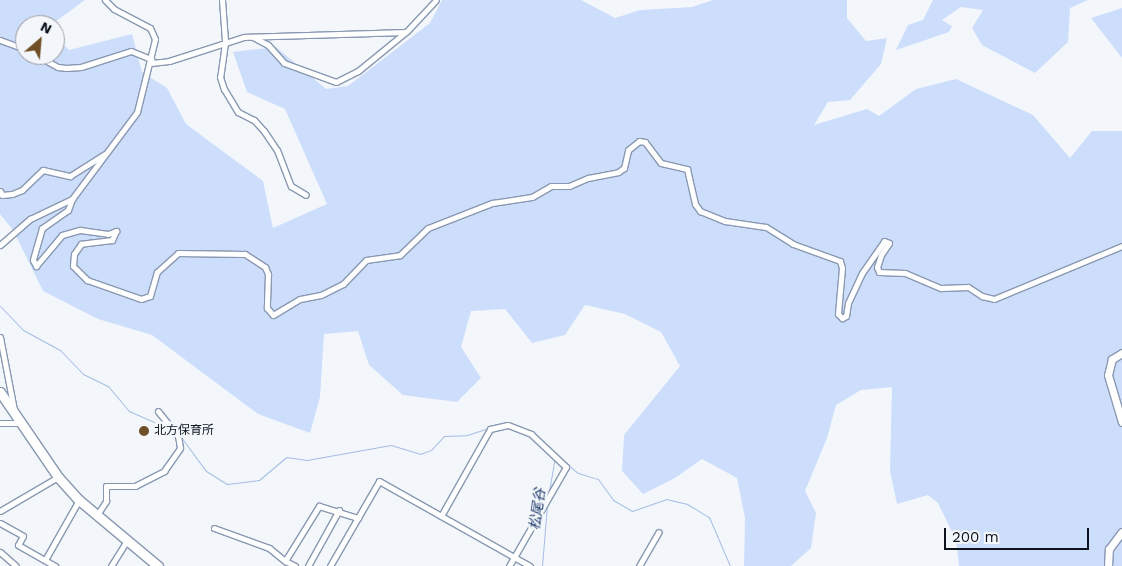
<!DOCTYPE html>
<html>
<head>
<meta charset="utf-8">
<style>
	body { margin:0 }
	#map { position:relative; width:1122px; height:566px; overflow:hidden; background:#f3f7fc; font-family:"Work Sans","Noto Sans JP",sans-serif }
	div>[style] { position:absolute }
	.green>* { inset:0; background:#cddefc }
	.stream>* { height:1px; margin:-0.5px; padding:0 0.5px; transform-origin:0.5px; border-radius:0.5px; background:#a5bce5 }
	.roads { filter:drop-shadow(1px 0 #8998b2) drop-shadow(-1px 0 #8998b2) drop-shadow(0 1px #8998b2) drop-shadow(0 -1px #8998b2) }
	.minor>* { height:5px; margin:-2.5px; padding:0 2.5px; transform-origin:2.5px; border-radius:2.5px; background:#fff }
	.secondary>* { height:7px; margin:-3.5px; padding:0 3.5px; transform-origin:3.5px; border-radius:3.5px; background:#fff }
	.trunk>* { height:9px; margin:-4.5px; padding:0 4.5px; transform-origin:4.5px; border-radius:4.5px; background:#fff }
	.dots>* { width:14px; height:14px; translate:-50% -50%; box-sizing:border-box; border:2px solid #f3f7fc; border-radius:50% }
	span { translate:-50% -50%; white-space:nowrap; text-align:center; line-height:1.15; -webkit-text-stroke:5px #f3f7fc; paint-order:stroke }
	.poi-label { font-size:12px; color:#0d121c }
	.left { translate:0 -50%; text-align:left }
	.water-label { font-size:14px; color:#1c376a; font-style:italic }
	.north { position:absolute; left:15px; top:15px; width:50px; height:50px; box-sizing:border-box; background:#f3f7fc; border:1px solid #979ba2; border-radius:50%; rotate:27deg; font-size:14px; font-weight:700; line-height:20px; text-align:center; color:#0d121c }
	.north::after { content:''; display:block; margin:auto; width:18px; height:22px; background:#6f4f25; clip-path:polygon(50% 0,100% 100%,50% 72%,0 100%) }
	.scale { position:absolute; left:944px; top:528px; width:145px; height:22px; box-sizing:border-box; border:2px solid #0d121c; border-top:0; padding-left:6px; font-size:15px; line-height:18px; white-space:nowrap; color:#0d121c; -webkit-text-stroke:4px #f3f7fc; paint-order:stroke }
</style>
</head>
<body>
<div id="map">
	<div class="green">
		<i style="clip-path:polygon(0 0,85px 0,51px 25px,25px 25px,25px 55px,55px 55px,55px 36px,69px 50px,132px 34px,142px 72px,167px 88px,186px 124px,263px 181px,273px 228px,327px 204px,285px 109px,247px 92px,233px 52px,276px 47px,326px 89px,348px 86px,430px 23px,442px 0,581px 0,615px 18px,640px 10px,692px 7px,713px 0,847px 0,847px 18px,866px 41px,887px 38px,881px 64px,850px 100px,828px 102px,814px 125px,867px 109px,879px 116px,916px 89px,956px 79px,1033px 115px,1070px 158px,1092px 131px,1122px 131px,1122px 566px,959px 566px,956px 540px,938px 503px,928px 495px,897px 504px,890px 471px,892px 387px,861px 390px,836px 405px,827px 438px,805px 491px,816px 513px,811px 548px,791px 566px,744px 566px,745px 518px,737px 478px,702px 459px,675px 478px,643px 494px,622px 471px,624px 435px,680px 366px,661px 332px,625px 314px,585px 305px,565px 335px,532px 343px,505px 309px,471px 311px,461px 347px,481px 378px,457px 402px,403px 395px,369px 365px,358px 331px,324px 334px,320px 397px,310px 433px,258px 414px,152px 335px,98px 319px,43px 291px,13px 230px,0 214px)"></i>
		<i style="clip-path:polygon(933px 0,1088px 0,1070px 8px,1068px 42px,1035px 73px,982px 45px,972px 28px,983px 10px,961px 7px,942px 20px,952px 26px,949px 32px,896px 50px,908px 25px,923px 20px)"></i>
		<i style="clip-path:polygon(1122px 8px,1122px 58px,1091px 18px)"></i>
	</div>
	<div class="stream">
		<i style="left:0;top:306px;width:33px;rotate:46deg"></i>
		<i style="left:23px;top:330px;width:42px;rotate:28.4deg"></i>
		<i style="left:60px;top:350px;width:33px;rotate:46deg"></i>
		<i style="left:83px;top:374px;width:28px;rotate:26deg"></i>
		<i style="left:108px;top:386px;width:33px;rotate:50deg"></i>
		<i style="left:129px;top:411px;width:45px;rotate:23.7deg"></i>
		<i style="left:511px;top:424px;width:20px;rotate:20deg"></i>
		<i style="left:496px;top:425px;width:8px;rotate:-14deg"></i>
		<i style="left:181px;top:437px;width:42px;rotate:53.7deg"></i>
		<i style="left:206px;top:471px;width:25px;rotate:32deg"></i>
		<i style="left:227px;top:484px;width:32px;rotate:-7deg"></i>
		<i style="left:259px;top:480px;width:35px;rotate:-40deg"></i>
		<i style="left:286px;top:457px;width:21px;rotate:8deg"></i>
		<i style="left:307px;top:460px;width:85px;rotate:-10.1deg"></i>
		<i style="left:391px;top:445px;width:30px;rotate:17deg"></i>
		<i style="left:420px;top:454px;width:12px;rotate:-20deg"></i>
		<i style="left:431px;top:450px;width:19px;rotate:-47deg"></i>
		<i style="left:444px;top:436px;width:23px;rotate:-2deg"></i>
		<i style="left:467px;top:435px;width:22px;rotate:-18deg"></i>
		<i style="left:563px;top:461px;width:19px;rotate:39deg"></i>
		<i style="left:578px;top:473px;width:21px;rotate:17deg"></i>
		<i style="left:598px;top:479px;width:26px;rotate:54deg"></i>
		<i style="left:613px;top:500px;width:22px;rotate:30deg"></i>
		<i style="left:632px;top:511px;width:36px;rotate:-19deg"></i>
		<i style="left:666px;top:499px;width:22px;rotate:13deg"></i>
		<i style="left:687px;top:504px;width:26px;rotate:31deg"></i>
		<i style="left:709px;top:517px;width:53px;rotate:66.8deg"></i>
		<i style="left:549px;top:491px;width:34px;rotate:-80deg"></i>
		<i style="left:542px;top:566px;width:61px;rotate:-85.3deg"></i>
	</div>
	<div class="roads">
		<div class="minor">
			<i style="left:222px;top:0;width:41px;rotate:85.8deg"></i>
			<i style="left:253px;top:37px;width:17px;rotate:28deg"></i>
			<i style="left:268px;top:45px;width:24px;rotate:48deg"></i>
			<i style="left:284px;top:63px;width:55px;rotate:20.1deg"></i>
			<i style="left:336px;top:82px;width:25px;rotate:-27deg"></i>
			<i style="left:358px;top:71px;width:63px;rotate:-39.2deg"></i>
			<i style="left:407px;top:31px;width:42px;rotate:-46.9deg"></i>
			<i style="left:0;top:40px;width:27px;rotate:20deg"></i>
			<i style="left:225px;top:43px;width:34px;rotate:98deg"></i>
			<i style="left:220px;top:77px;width:13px;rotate:72deg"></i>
			<i style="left:224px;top:89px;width:27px;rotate:59deg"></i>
			<i style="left:238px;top:112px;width:18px;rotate:27deg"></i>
			<i style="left:254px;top:120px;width:15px;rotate:48deg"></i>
			<i style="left:264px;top:131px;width:23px;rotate:56deg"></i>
			<i style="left:277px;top:150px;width:39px;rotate:69deg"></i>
			<i style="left:291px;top:186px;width:17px;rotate:31deg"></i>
			<i style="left:36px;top:55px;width:25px;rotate:29deg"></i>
			<i style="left:58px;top:67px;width:8px;rotate:7deg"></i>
			<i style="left:66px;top:68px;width:15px;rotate:-4deg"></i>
			<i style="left:81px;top:67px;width:52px;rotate:-17.7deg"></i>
			<i style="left:131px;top:51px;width:22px;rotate:22deg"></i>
			<i style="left:151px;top:63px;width:18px;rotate:-6deg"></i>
			<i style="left:169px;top:61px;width:79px;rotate:-17.7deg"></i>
			<i style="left:244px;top:37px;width:160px;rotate:-1.8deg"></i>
			<i style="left:0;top:191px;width:4px;rotate:63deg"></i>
			<i style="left:2px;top:195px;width:10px;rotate:-6deg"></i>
			<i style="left:12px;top:194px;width:11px;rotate:-22deg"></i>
			<i style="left:22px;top:190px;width:29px;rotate:-44deg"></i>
			<i style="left:43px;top:170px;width:28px;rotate:13deg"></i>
			<i style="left:70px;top:176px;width:41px;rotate:-32.2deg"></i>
			<i style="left:72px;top:199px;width:12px;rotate:110deg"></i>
			<i style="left:68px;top:210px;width:32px;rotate:145deg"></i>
			<i style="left:42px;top:228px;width:33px;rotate:106deg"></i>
			<i style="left:33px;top:260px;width:7px;rotate:63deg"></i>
			<i style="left:36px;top:266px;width:40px;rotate:-50deg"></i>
			<i style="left:62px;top:235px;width:19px;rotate:-16deg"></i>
			<i style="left:80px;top:230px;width:28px;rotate:8deg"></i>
			<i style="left:108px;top:234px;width:9px;rotate:-21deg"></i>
			<i style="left:116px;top:231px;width:10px;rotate:114deg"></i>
			<i style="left:112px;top:240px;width:31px;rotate:173deg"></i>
			<i style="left:81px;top:244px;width:12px;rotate:125deg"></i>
			<i style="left:74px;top:254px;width:12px;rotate:95deg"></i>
			<i style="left:73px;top:266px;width:20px;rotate:45deg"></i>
			<i style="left:87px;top:280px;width:57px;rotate:19.4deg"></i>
			<i style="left:141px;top:299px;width:9px;rotate:-18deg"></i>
			<i style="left:150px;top:296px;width:25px;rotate:-74deg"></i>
			<i style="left:157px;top:272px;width:28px;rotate:-42deg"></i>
			<i style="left:178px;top:253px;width:67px;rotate:0.9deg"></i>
			<i style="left:245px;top:254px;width:24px;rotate:33deg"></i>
			<i style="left:265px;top:267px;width:8px;rotate:67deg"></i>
			<i style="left:268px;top:274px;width:34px;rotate:92deg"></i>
			<i style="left:267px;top:308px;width:9px;rotate:49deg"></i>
			<i style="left:273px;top:315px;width:31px;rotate:-31deg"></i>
			<i style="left:300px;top:299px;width:21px;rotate:-11deg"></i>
			<i style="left:321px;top:295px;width:25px;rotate:-27deg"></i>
			<i style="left:343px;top:284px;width:33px;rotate:-46deg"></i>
			<i style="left:366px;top:260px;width:34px;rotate:-8deg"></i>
			<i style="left:400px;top:255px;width:39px;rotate:-44deg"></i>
			<i style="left:428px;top:228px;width:69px;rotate:-21.3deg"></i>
			<i style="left:492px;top:203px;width:40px;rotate:-8.5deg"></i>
			<i style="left:532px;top:197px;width:22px;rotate:-30deg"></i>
			<i style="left:551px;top:186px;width:18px"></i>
			<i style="left:569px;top:186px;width:21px;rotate:-23deg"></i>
			<i style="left:588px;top:178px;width:31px;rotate:-11deg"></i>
			<i style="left:618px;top:172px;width:7px;rotate:-34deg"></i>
			<i style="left:624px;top:168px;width:18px;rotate:-77deg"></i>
			<i style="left:628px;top:150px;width:14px;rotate:-39deg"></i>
			<i style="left:639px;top:141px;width:6px;rotate:9deg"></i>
			<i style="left:645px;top:142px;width:26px;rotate:53deg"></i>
			<i style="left:661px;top:163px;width:27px;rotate:13deg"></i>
			<i style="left:687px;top:169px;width:36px;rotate:77deg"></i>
			<i style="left:695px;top:204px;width:9px;rotate:54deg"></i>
			<i style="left:700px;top:211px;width:27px;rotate:22deg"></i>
			<i style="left:725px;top:221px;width:41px;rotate:8.3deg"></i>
			<i style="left:766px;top:227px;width:32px;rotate:32deg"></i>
			<i style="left:793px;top:244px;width:50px;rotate:19.9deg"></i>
			<i style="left:840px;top:261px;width:7px;rotate:74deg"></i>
			<i style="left:842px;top:268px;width:46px;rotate:95deg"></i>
			<i style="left:838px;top:314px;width:6px;rotate:45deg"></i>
			<i style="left:842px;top:318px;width:4px;rotate:-27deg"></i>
			<i style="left:846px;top:316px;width:13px;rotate:-81deg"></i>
			<i style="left:848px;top:303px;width:33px;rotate:-65deg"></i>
			<i style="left:862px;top:273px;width:39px;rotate:-55deg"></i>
			<i style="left:884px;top:241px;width:5px;rotate:22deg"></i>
			<i style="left:889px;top:243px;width:14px;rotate:124deg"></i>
			<i style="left:881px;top:255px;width:13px;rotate:108deg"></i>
			<i style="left:877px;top:267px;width:5px;rotate:68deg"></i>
			<i style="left:879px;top:272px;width:26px;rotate:2deg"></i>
			<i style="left:905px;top:273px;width:39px;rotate:23deg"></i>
			<i style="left:941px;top:288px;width:27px;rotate:-2deg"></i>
			<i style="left:968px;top:287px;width:17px;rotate:33deg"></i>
			<i style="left:982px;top:296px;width:12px;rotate:14deg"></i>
			<i style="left:994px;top:299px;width:139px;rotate:-22.5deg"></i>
			<i style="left:0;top:245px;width:40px;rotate:-41deg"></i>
			<i style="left:30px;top:219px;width:47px;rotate:-25.5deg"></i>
			<i style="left:72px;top:199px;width:109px;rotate:-53.2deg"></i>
			<i style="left:137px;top:112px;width:75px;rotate:-76.1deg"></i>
			<i style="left:155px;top:39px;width:12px;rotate:-114deg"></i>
			<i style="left:150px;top:28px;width:41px;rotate:-152.2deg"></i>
			<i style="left:114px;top:9px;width:13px;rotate:-135deg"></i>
			<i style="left:0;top:337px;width:74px;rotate:79.1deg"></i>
			<i style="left:0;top:423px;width:21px"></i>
			<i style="left:0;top:511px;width:67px;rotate:-30.4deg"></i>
			<i style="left:97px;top:515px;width:17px;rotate:-57deg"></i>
			<i style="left:106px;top:501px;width:15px;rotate:-90deg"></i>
			<i style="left:106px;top:486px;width:29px"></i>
			<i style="left:135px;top:486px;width:33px;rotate:-27deg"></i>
			<i style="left:164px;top:471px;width:28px;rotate:-55deg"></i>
			<i style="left:180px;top:448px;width:12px;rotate:-99deg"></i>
			<i style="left:178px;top:436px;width:32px;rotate:-129deg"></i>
			<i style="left:441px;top:516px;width:100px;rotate:-60.6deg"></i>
			<i style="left:490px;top:429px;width:18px;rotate:-13deg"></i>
			<i style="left:508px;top:425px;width:25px;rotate:21deg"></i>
			<i style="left:531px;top:434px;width:48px;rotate:43.3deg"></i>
			<i style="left:566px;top:467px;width:114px;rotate:119.9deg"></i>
			<i style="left:0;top:523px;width:26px;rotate:29deg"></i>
			<i style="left:23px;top:536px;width:10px;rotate:119deg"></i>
			<i style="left:18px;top:545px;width:43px;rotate:29.6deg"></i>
			<i style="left:214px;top:528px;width:59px;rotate:20deg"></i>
			<i style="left:269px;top:548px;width:21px;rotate:39deg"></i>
			<i style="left:0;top:552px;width:21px;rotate:41deg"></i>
			<i style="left:45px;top:560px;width:69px;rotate:-60.5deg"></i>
			<i style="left:111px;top:566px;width:31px;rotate:-58deg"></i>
			<i style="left:295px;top:566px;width:11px;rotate:-153deg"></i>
			<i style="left:285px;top:561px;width:65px;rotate:-58.3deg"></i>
			<i style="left:319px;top:506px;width:41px;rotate:17.1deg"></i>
			<i style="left:308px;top:566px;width:64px;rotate:-61deg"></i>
			<i style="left:330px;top:566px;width:98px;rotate:-60deg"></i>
			<i style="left:379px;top:481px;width:173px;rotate:29.4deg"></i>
			<i style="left:639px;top:566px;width:39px;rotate:-60deg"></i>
		</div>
		<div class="secondary">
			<i style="left:1122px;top:353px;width:12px;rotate:149deg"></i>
			<i style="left:1112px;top:359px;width:16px;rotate:104deg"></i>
			<i style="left:1108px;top:375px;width:49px;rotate:73.4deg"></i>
			<i style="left:1108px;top:566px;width:17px;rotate:-87deg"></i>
			<i style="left:1109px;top:549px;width:21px;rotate:-53deg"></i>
		</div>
		<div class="trunk">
			<i style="left:0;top:392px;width:103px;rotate:55.7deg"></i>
			<i style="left:58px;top:477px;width:31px;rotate:48deg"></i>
			<i style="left:79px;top:500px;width:103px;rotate:39.9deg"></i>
		</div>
	</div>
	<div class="dots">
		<i style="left:144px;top:431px;background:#6f4f25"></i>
	</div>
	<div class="poi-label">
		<span class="left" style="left:154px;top:431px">北方保育所</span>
	</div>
	<div class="water-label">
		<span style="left:537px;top:509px;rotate:-82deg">松尾谷</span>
	</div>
	<div class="north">N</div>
	<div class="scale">200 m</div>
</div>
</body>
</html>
